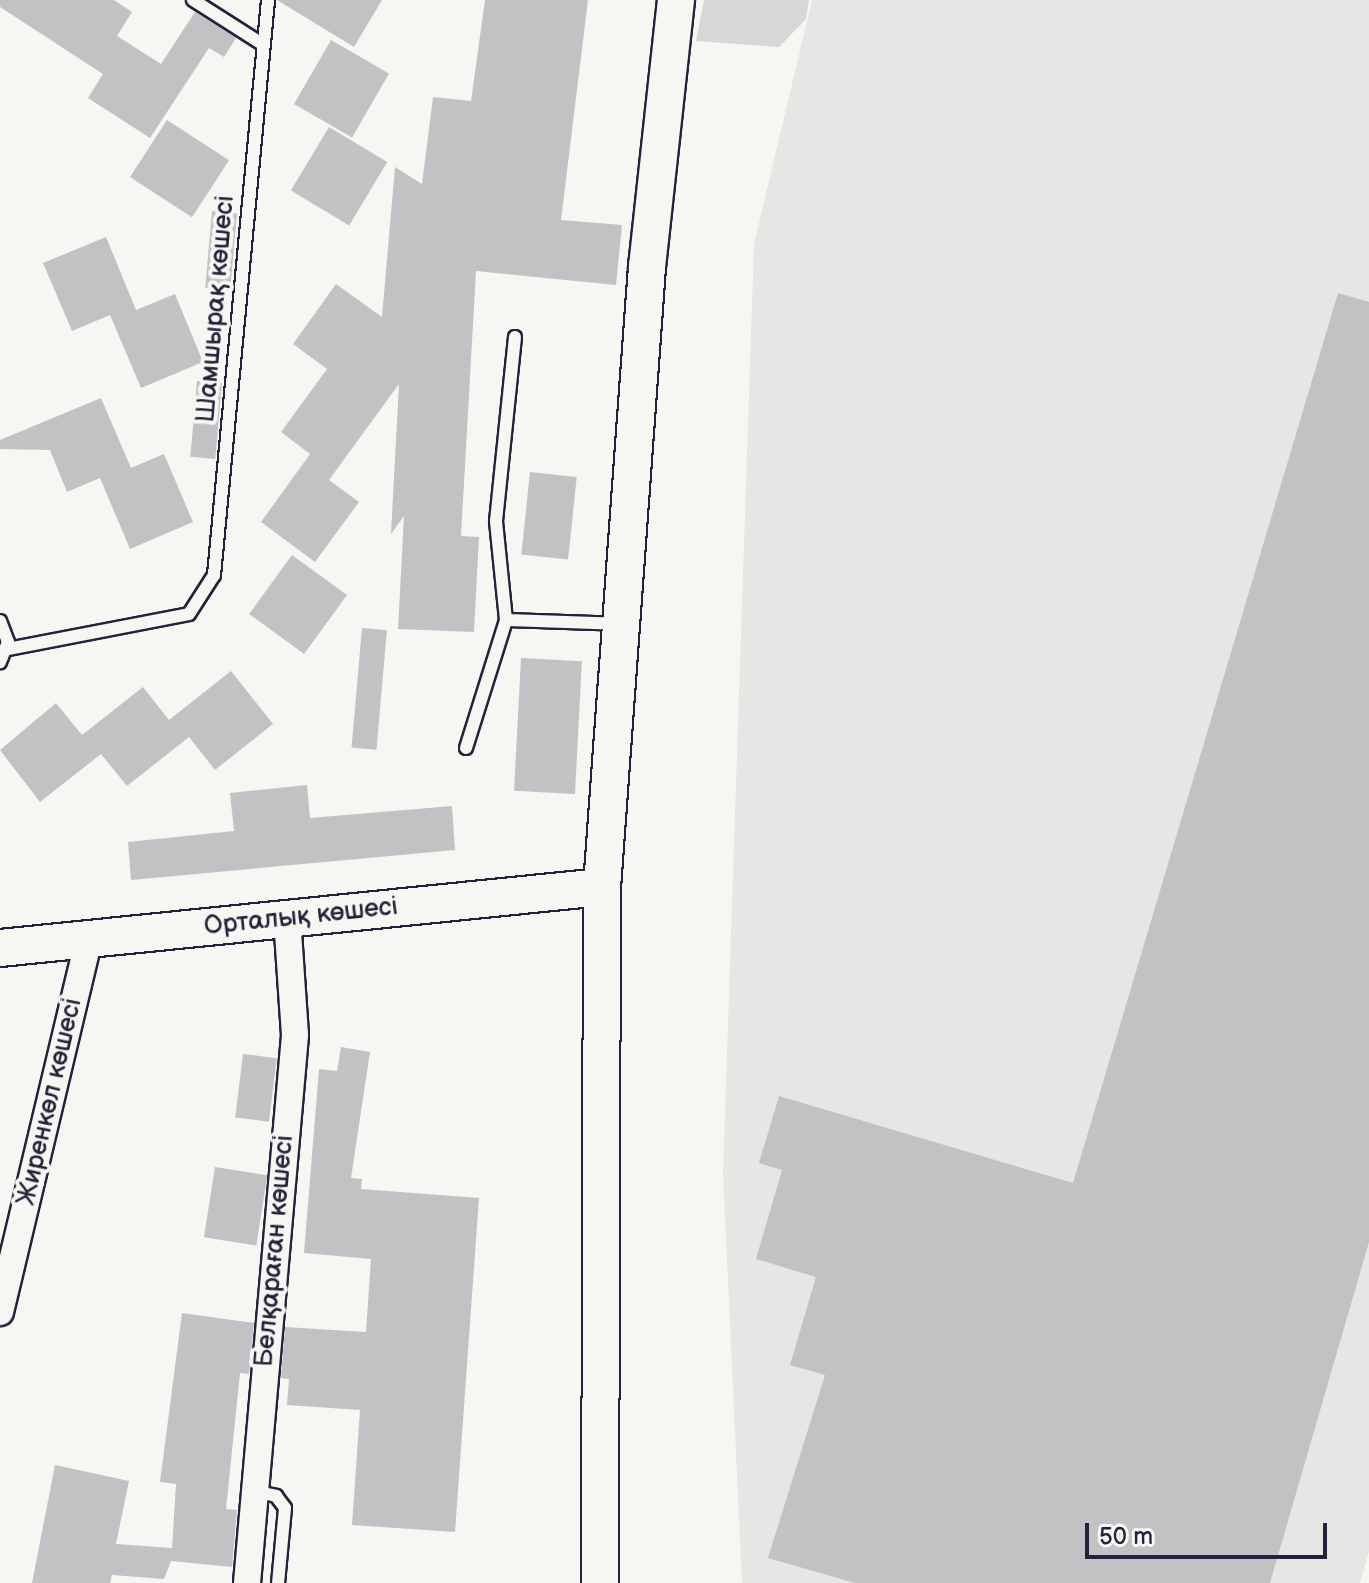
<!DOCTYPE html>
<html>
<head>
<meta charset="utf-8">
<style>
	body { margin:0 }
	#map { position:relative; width:1369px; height:1583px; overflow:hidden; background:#f6f6f2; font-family:"Balsamiq Sans",sans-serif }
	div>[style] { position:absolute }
	.built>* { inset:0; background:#e6e6e4 }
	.green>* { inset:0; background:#d7d7d7 }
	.building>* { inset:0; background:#c2c2c4; transform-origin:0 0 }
	.roads { filter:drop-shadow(2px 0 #22223b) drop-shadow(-2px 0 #22223b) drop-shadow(0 2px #22223b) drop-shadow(0 -2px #22223b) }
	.lane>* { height:12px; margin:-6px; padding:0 6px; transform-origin:6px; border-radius:6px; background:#f6f6f2 }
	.street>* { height:26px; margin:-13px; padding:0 13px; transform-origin:13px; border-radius:13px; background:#f6f6f2 }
	.secondary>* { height:36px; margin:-18px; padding:0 18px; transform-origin:18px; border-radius:18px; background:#f6f6f2 }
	span { translate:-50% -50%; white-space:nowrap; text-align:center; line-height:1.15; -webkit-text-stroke:8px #f6f6f2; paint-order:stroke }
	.street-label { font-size:26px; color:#22223b }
	.scale { position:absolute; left:1085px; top:1523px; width:242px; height:36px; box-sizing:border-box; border:4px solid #22223b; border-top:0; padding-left:10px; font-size:24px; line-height:28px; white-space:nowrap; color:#22223b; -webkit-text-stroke:6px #f6f6f2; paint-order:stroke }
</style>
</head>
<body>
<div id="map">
	<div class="built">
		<i style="clip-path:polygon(812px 0,1369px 0,1369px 1551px,1360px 1583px,742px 1583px,723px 1173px,754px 244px)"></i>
	</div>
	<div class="green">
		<i style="clip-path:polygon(704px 0,809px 0,806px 19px,779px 47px,696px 41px)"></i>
	</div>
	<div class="building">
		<i style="clip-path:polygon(0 0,114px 0,132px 12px,117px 36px,161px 64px,195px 12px,236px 38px,224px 57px,209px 48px,150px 138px,88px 98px,103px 74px,0 7px)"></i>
		<i style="clip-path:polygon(277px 0,382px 0,354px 47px)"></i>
		<i style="clip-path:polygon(485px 0,588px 0,561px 220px,622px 225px,616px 285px,476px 271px,461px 536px,479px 537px,474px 632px,398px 629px,404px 516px,391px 534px,399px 384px,329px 480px,359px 502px,315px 562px,261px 522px,310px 454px,281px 432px,327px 369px,293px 344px,336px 284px,382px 317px,395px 167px,422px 184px,433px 97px,471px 101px)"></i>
		<i style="left:331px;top:40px;width:67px;height:74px;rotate:30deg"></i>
		<i style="left:167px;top:120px;width:74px;height:68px;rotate:33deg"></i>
		<i style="left:329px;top:127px;width:68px;height:74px;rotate:31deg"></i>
		<i style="left:212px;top:211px;width:25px;height:77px;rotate:5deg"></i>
		<i style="clip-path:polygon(106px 237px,136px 310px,175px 294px,203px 362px,141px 388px,110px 315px,72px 331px,43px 263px)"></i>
		<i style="clip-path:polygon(1338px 293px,1369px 302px,1369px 1242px,1270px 1583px,855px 1583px,768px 1558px,825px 1375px,790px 1365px,816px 1277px,756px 1259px,782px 1170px,759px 1163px,779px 1096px,1073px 1183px)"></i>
		<i style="left:197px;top:381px;width:25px;height:76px;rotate:5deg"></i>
		<i style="clip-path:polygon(101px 398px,131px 468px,164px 454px,193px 522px,130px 549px,100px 478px,67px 492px,50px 450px,0 449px,0 440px)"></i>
		<i style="left:530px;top:472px;width:47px;height:83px;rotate:6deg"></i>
		<i style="left:292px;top:555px;width:68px;height:73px;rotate:36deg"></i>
		<i style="left:362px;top:628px;width:25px;height:120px;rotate:5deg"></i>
		<i style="left:521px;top:658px;width:61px;height:133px;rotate:3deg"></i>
		<i style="clip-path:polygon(231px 671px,273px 724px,215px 770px,189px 737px,127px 786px,101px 754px,40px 802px,0 750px,56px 703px,82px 735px,143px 687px,169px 720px)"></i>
		<i style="clip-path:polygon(307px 785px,310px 818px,452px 806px,455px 850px,131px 880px,128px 842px,234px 831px,230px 793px)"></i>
		<i style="clip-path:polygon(341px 1047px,370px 1052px,351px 1178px,362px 1179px,361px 1189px,479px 1198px,455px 1532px,352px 1525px,360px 1410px,287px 1405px,289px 1379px,281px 1378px,285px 1327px,366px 1332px,371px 1259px,304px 1253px,319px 1069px,337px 1071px)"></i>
		<i style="left:243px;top:1054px;width:34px;height:64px;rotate:7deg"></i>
		<i style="left:215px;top:1167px;width:53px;height:71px;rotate:9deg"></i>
		<i style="clip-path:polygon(182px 1313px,254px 1323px,249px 1374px,240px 1373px,226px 1509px,237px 1510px,232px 1567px,171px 1561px,164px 1579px,112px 1575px,110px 1583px,32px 1583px,55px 1465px,129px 1481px,116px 1544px,172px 1548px,176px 1484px,160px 1482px)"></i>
	</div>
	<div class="roads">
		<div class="lane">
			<i style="left:193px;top:0;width:82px;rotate:32.5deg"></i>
			<i style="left:506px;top:620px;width:112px;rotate:2deg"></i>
			<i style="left:0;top:621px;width:22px;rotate:69deg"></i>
			<i style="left:8px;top:642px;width:22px;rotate:112deg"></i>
			<i style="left:8px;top:649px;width:184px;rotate:-10.9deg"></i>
			<i style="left:189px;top:614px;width:46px;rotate:-57.3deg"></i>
			<i style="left:214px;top:575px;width:578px;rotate:-84.63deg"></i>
			<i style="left:466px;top:748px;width:134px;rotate:-72.6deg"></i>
			<i style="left:506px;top:620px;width:100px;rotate:-95.8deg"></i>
			<i style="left:496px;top:521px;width:185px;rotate:-84.1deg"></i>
			<i style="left:253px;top:1491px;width:24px;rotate:12deg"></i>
			<i style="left:276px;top:1496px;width:15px;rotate:53deg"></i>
			<i style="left:285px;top:1508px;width:75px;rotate:95.3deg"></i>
		</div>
		<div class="street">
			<i style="left:0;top:1312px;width:383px;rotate:-76.6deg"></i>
			<i style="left:247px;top:1583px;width:550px;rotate:-84.99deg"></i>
			<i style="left:295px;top:1035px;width:116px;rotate:-93.9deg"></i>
		</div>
		<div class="secondary">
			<i style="left:0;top:948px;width:605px;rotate:-5.79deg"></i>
			<i style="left:600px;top:1583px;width:696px;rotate:-89.84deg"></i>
			<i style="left:602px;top:887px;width:622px;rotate:-85.85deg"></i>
			<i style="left:647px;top:267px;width:269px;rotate:-83.8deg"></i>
		</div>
	</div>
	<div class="street-label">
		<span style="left:216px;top:309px;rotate:-85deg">Шамшырақ көшесі</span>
		<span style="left:301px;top:917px;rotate:-6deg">Орталық көшесі</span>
		<span style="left:50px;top:1102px;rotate:-77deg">Жиренкөл көшесі</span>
		<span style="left:275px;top:1251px;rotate:-85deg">Белқараған көшесі</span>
	</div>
	<div class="scale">50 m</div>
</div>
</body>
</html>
